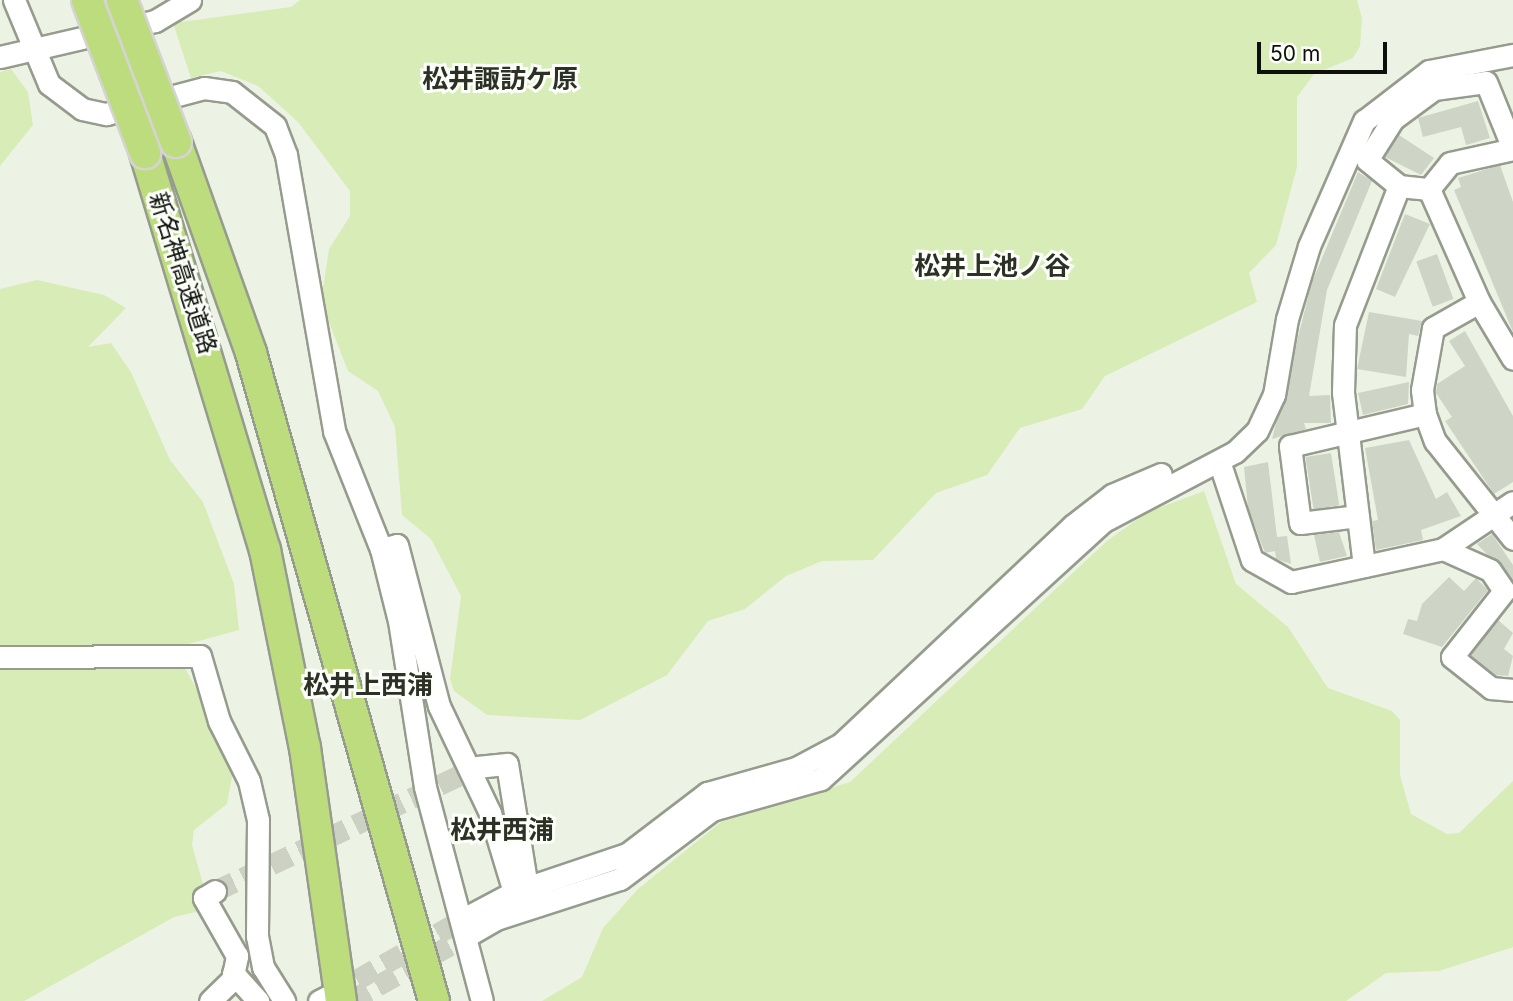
<!DOCTYPE html>
<html>
<head>
<meta charset="utf-8">
<style>
	body { margin:0 }
	#map { position:relative; width:1513px; height:1001px; overflow:hidden; background:#edf3e4; font-family:Inter,"Noto Sans JP",sans-serif }
	div>[style] { position:absolute }
	.green>* { inset:0; background:#d8ecb7 }
	.building>* { inset:0; background:#cfd5c6; transform-origin:0 0 }
	.minor-tunnel>* { height:21px; margin-top:-10.5px; transform-origin:0; background:repeating-linear-gradient(90deg,#ccd1c3 0 21px,transparent 0 31px) }
	.roads { filter:drop-shadow(2px 0 #969c8d) drop-shadow(-2px 0 #969c8d) drop-shadow(0 2px #969c8d) drop-shadow(0 -2px #969c8d) }
	.minor>* { height:21px; margin:-10.5px; padding:0 10.5px; transform-origin:10.5px; border-radius:10.5px; background:#fff }
	.highway>* { height:30px; margin:-15px; padding:0 15px; transform-origin:15px; border-radius:15px; background:#bcdc7e }
	.bridges { filter:drop-shadow(2px 0 #d4d4d3) drop-shadow(-2px 0 #d4d4d3) drop-shadow(0 2px #d4d4d3) drop-shadow(0 -2px #d4d4d3) }
	.highway-bridge>* { height:30px; margin:-15px; padding:0 15px; transform-origin:15px; border-radius:15px; background:#bcdc7e }
	span { translate:-50% -50%; white-space:nowrap; text-align:center; line-height:1.15; -webkit-text-stroke:6px #fcfff9; paint-order:stroke }
	.street-label { font-size:24px; color:#0e100b }
	.neighbourhood-label { font-size:26px; color:#2d3125; font-weight:700 }
	.scale { position:absolute; left:1257px; top:42px; width:130px; height:32px; box-sizing:border-box; border:4px solid #0e100b; border-top:0; padding-left:9px; font-size:21px; line-height:24px; white-space:nowrap; color:#0e100b; -webkit-text-stroke:5px #fcfff9; paint-order:stroke }
</style>
</head>
<body>
<div id="map">
	<div class="green">
		<i style="clip-path:polygon(300px 0,1357px 0,1362px 18px,1360px 46px,1353px 58px,1314px 74px,1297px 97px,1297px 167px,1276px 245px,1249px 273px,1257px 302px,1105px 376px,1082px 409px,1020px 428px,987px 475px,936px 493px,873px 560px,822px 561px,786px 576px,745px 609px,708px 621px,667px 675px,580px 720px,487px 715px,454px 691px,450px 679px,461px 596px,431px 539px,402px 515px,395px 427px,378px 391px,348px 371px,321px 302px,329px 249px,350px 216px,350px 191px,298px 122px,258px 86px,221px 71px,191px 78px,173px 23px,291px 7px)"></i>
		<i style="clip-path:polygon(11px 69px,28px 92px,33px 125px,0 166px,0 72px)"></i>
		<i style="clip-path:polygon(37px 280px,104px 295px,126px 308px,88px 347px,111px 343px,131px 372px,170px 460px,203px 502px,234px 584px,239px 630px,174px 648px,222px 735px,232px 777px,227px 804px,194px 830px,192px 845px,203px 884px,200px 911px,174px 917px,24px 1001px,0 1001px,0 289px)"></i>
		<i style="clip-path:polygon(1204px 491px,1236px 584px,1288px 627px,1328px 688px,1392px 711px,1400px 720px,1400px 775px,1411px 814px,1447px 834px,1459px 833px,1513px 781px,1513px 947px,1439px 971px,1386px 973px,1346px 1001px,542px 1001px,582px 977px,603px 928px,638px 889px,721px 822px,850px 782px,1108px 540px,1148px 512px)"></i>
	</div>
	<div class="building">
		<i style="clip-path:polygon(1478px 101px,1490px 138px,1466px 145px,1461px 127px,1423px 137px,1418px 118px)"></i>
		<i style="clip-path:polygon(1399px 135px,1434px 158px,1421px 175px,1385px 157px)"></i>
		<i style="clip-path:polygon(1500px 165px,1513px 202px,1513px 332px,1454px 190px,1461px 187px,1458px 178px)"></i>
		<i style="clip-path:polygon(1358px 172px,1372px 181px,1327px 290px,1309px 396px,1330px 395px,1331px 423px,1304px 423px,1306px 429px,1272px 439px,1312px 282px)"></i>
		<i style="clip-path:polygon(1405px 214px,1430px 224px,1395px 297px,1376px 289px)"></i>
		<i style="left:1437px;top:254px;width:48px;height:22px;rotate:70deg"></i>
		<i style="clip-path:polygon(1369px 312px,1422px 321px,1418px 336px,1409px 334px,1406px 377px,1357px 369px)"></i>
		<i style="clip-path:polygon(1465px 331px,1513px 416px,1513px 482px,1494px 494px,1445px 421px,1452px 417px,1436px 393px,1437px 384px,1465px 366px,1449px 341px)"></i>
		<i style="clip-path:polygon(1409px 382px,1408px 404px,1363px 415px,1358px 393px)"></i>
		<i style="clip-path:polygon(1409px 440px,1436px 499px,1447px 492px,1461px 516px,1421px 530px,1423px 540px,1376px 550px,1372px 521px,1378px 520px,1365px 448px)"></i>
		<i style="left:1331px;top:453px;width:53px;height:26px;rotate:81deg"></i>
		<i style="clip-path:polygon(1268px 462px,1277px 537px,1287px 536px,1291px 564px,1276px 559px,1275px 551px,1265px 553px,1248px 508px,1244px 467px)"></i>
		<i style="clip-path:polygon(1339px 532px,1347px 556px,1320px 562px,1314px 535px)"></i>
		<i style="clip-path:polygon(1492px 534px,1513px 565px,1513px 581px,1477px 544px)"></i>
		<i style="clip-path:polygon(1449px 577px,1464px 591px,1476px 578px,1488px 590px,1442px 647px,1403px 634px,1408px 619px,1417px 621px,1422px 604px)"></i>
		<i style="clip-path:polygon(1498px 620px,1513px 633px,1504px 649px,1513px 656px,1508px 676px,1496px 675px,1470px 655px)"></i>
	</div>
	<div class="minor-tunnel">
		<i style="left:215px;top:891px;width:290px;rotate:-25.3deg"></i>
		<i style="left:330px;top:995px;width:155px;rotate:-29.7deg"></i>
		<i style="left:350px;top:1001px;width:140px;rotate:-29.1deg"></i>
	</div>
	<div class="roads">
		<div class="minor">
			<i style="left:14px;top:0;width:91px;rotate:67.4deg"></i>
			<i style="left:49px;top:84px;width:41px;rotate:37.1deg"></i>
			<i style="left:82px;top:109px;width:25px;rotate:12deg"></i>
			<i style="left:106px;top:114px;width:101px;rotate:-14.9deg"></i>
			<i style="left:204px;top:88px;width:28px;rotate:8deg"></i>
			<i style="left:232px;top:92px;width:55px;rotate:38.3deg"></i>
			<i style="left:275px;top:126px;width:31px;rotate:69deg"></i>
			<i style="left:286px;top:155px;width:280px;rotate:80.1deg"></i>
			<i style="left:334px;top:431px;width:127px;rotate:68.3deg"></i>
			<i style="left:381px;top:549px;width:74px;rotate:76deg"></i>
			<i style="left:399px;top:621px;width:168px;rotate:81.1deg"></i>
			<i style="left:425px;top:787px;width:221px;rotate:75.1deg"></i>
			<i style="left:0;top:57px;width:159px;rotate:-13.1deg"></i>
			<i style="left:155px;top:21px;width:41px;rotate:-31deg"></i>
			<i style="left:1399px;top:186px;width:41px;rotate:-140.9deg"></i>
			<i style="left:1367px;top:160px;width:49px;rotate:-57.6deg"></i>
			<i style="left:1393px;top:119px;width:51px;rotate:-36.2deg"></i>
			<i style="left:1434px;top:89px;width:52px;rotate:-7.7deg"></i>
			<i style="left:1486px;top:82px;width:69px;rotate:67.9deg"></i>
			<i style="left:1429px;top:189px;width:124px;rotate:66.1deg"></i>
			<i style="left:1479px;top:302px;width:66px;rotate:59.2deg"></i>
			<i style="left:1479px;top:302px;width:53px;rotate:150.5deg"></i>
			<i style="left:1433px;top:328px;width:63px;rotate:100.1deg"></i>
			<i style="left:1422px;top:390px;width:24px;rotate:83deg"></i>
			<i style="left:1425px;top:414px;width:29px;rotate:70deg"></i>
			<i style="left:1435px;top:441px;width:125px;rotate:51.5deg"></i>
			<i style="left:1220px;top:464px;width:101px;rotate:71.6deg"></i>
			<i style="left:1252px;top:560px;width:45px;rotate:29.4deg"></i>
			<i style="left:1291px;top:582px;width:156px;rotate:-12.2deg"></i>
			<i style="left:1443px;top:549px;width:84px;rotate:-33.9deg"></i>
			<i style="left:1358px;top:516px;width:58px;rotate:173.1deg"></i>
			<i style="left:1300px;top:523px;width:78px;rotate:-97.4deg"></i>
			<i style="left:1290px;top:446px;width:139px;rotate:-13.3deg"></i>
			<i style="left:381px;top:549px;width:16px;rotate:-14deg"></i>
			<i style="left:397px;top:545px;width:166px;rotate:75.4deg"></i>
			<i style="left:439px;top:706px;width:119px;rotate:64.5deg"></i>
			<i style="left:490px;top:813px;width:83px;rotate:73.1deg"></i>
			<i style="left:1443px;top:549px;width:51px;rotate:24.1deg"></i>
			<i style="left:1490px;top:570px;width:25px;rotate:56deg"></i>
			<i style="left:1504px;top:591px;width:84px;rotate:128.2deg"></i>
			<i style="left:1452px;top:657px;width:50px;rotate:38.5deg"></i>
			<i style="left:1491px;top:688px;width:22px;rotate:5deg"></i>
			<i style="left:1364px;top:566px;width:175px;rotate:-96.9deg"></i>
			<i style="left:1343px;top:392px;width:67px;rotate:-88.3deg"></i>
			<i style="left:1345px;top:325px;width:149px;rotate:-68.8deg"></i>
			<i style="left:1399px;top:186px;width:30px;rotate:6deg"></i>
			<i style="left:1429px;top:189px;width:33px;rotate:-51deg"></i>
			<i style="left:1450px;top:163px;width:65px;rotate:-12.5deg"></i>
			<i style="left:0;top:657px;width:200px;rotate:-0.3deg"></i>
			<i style="left:200px;top:656px;width:68px;rotate:73.7deg"></i>
			<i style="left:219px;top:721px;width:67px;rotate:63.4deg"></i>
			<i style="left:249px;top:781px;width:40px;rotate:77deg"></i>
			<i style="left:258px;top:820px;width:116px;rotate:90.5deg"></i>
			<i style="left:257px;top:936px;width:32px;rotate:79deg"></i>
			<i style="left:263px;top:967px;width:40px;rotate:58deg"></i>
			<i style="left:477px;top:767px;width:30px;rotate:-6deg"></i>
			<i style="left:507px;top:764px;width:126px;rotate:80.8deg"></i>
			<i style="left:465px;top:918px;width:55px;rotate:-28deg"></i>
			<i style="left:514px;top:892px;width:119px;rotate:-18.6deg"></i>
			<i style="left:627px;top:854px;width:101px;rotate:-37.3deg"></i>
			<i style="left:707px;top:793px;width:92px;rotate:-15.7deg"></i>
			<i style="left:796px;top:768px;width:51px;rotate:-28.1deg"></i>
			<i style="left:841px;top:744px;width:318px;rotate:-43.3deg"></i>
			<i style="left:1072px;top:526px;width:51px;rotate:-37.8deg"></i>
			<i style="left:1112px;top:495px;width:53px;rotate:-23.2deg"></i>
			<i style="left:472px;top:933px;width:28px;rotate:-30deg"></i>
			<i style="left:496px;top:919px;width:130px;rotate:-17.9deg"></i>
			<i style="left:620px;top:879px;width:115px;rotate:-36.9deg"></i>
			<i style="left:712px;top:810px;width:113px;rotate:-15.9deg"></i>
			<i style="left:821px;top:779px;width:381px;rotate:-42.4deg"></i>
			<i style="left:1102px;top:522px;width:150px;rotate:-27.8deg"></i>
			<i style="left:1235px;top:452px;width:30px;rotate:-44deg"></i>
			<i style="left:1257px;top:431px;width:40px;rotate:-65deg"></i>
			<i style="left:1274px;top:395px;width:77px;rotate:-80.3deg"></i>
			<i style="left:1287px;top:319px;width:76px;rotate:-73.2deg"></i>
			<i style="left:1309px;top:246px;width:137px;rotate:-66.3deg"></i>
			<i style="left:1364px;top:121px;width:82px;rotate:-37.6deg"></i>
			<i style="left:1429px;top:71px;width:86px;rotate:-10.8deg"></i>
			<i style="left:233px;top:973px;width:38px;rotate:48deg"></i>
			<i style="left:210px;top:1001px;width:30px;rotate:-44deg"></i>
			<i style="left:232px;top:980px;width:25px;rotate:-78deg"></i>
			<i style="left:237px;top:956px;width:67px;rotate:-119.6deg"></i>
			<i style="left:204px;top:898px;width:13px;rotate:-32deg"></i>
			<i style="left:319px;top:1001px;width:9px;rotate:-27deg"></i>
		</div>
		<div class="highway">
			<i style="left:176px;top:142px;width:224px;rotate:70.4deg"></i>
			<i style="left:251px;top:353px;width:673px;rotate:74.23deg"></i>
			<i style="left:145px;top:153px;width:415px;rotate:73.2deg"></i>
			<i style="left:265px;top:550px;width:202px;rotate:78.6deg"></i>
			<i style="left:305px;top:748px;width:256px;rotate:81.9deg"></i>
		</div>
	</div>
	<div class="bridges">
		<div class="highway-bridge">
			<i style="left:87px;top:0;width:164px;rotate:69.2deg"></i>
			<i style="left:122px;top:0;width:152px;rotate:69.2deg"></i>
		</div>
	</div>
	<div class="street-label">
		<span style="left:183px;top:273px;rotate:72deg">新名神高速道路</span>
	</div>
	<div class="neighbourhood-label">
		<span style="left:500px;top:79px">松井諏訪ケ原</span>
		<span style="left:992px;top:266px">松井上池ノ谷</span>
		<span style="left:368px;top:685px">松井上西浦</span>
		<span style="left:502px;top:830px">松井西浦</span>
	</div>
	<div class="scale">50 m</div>
</div>
</body>
</html>
